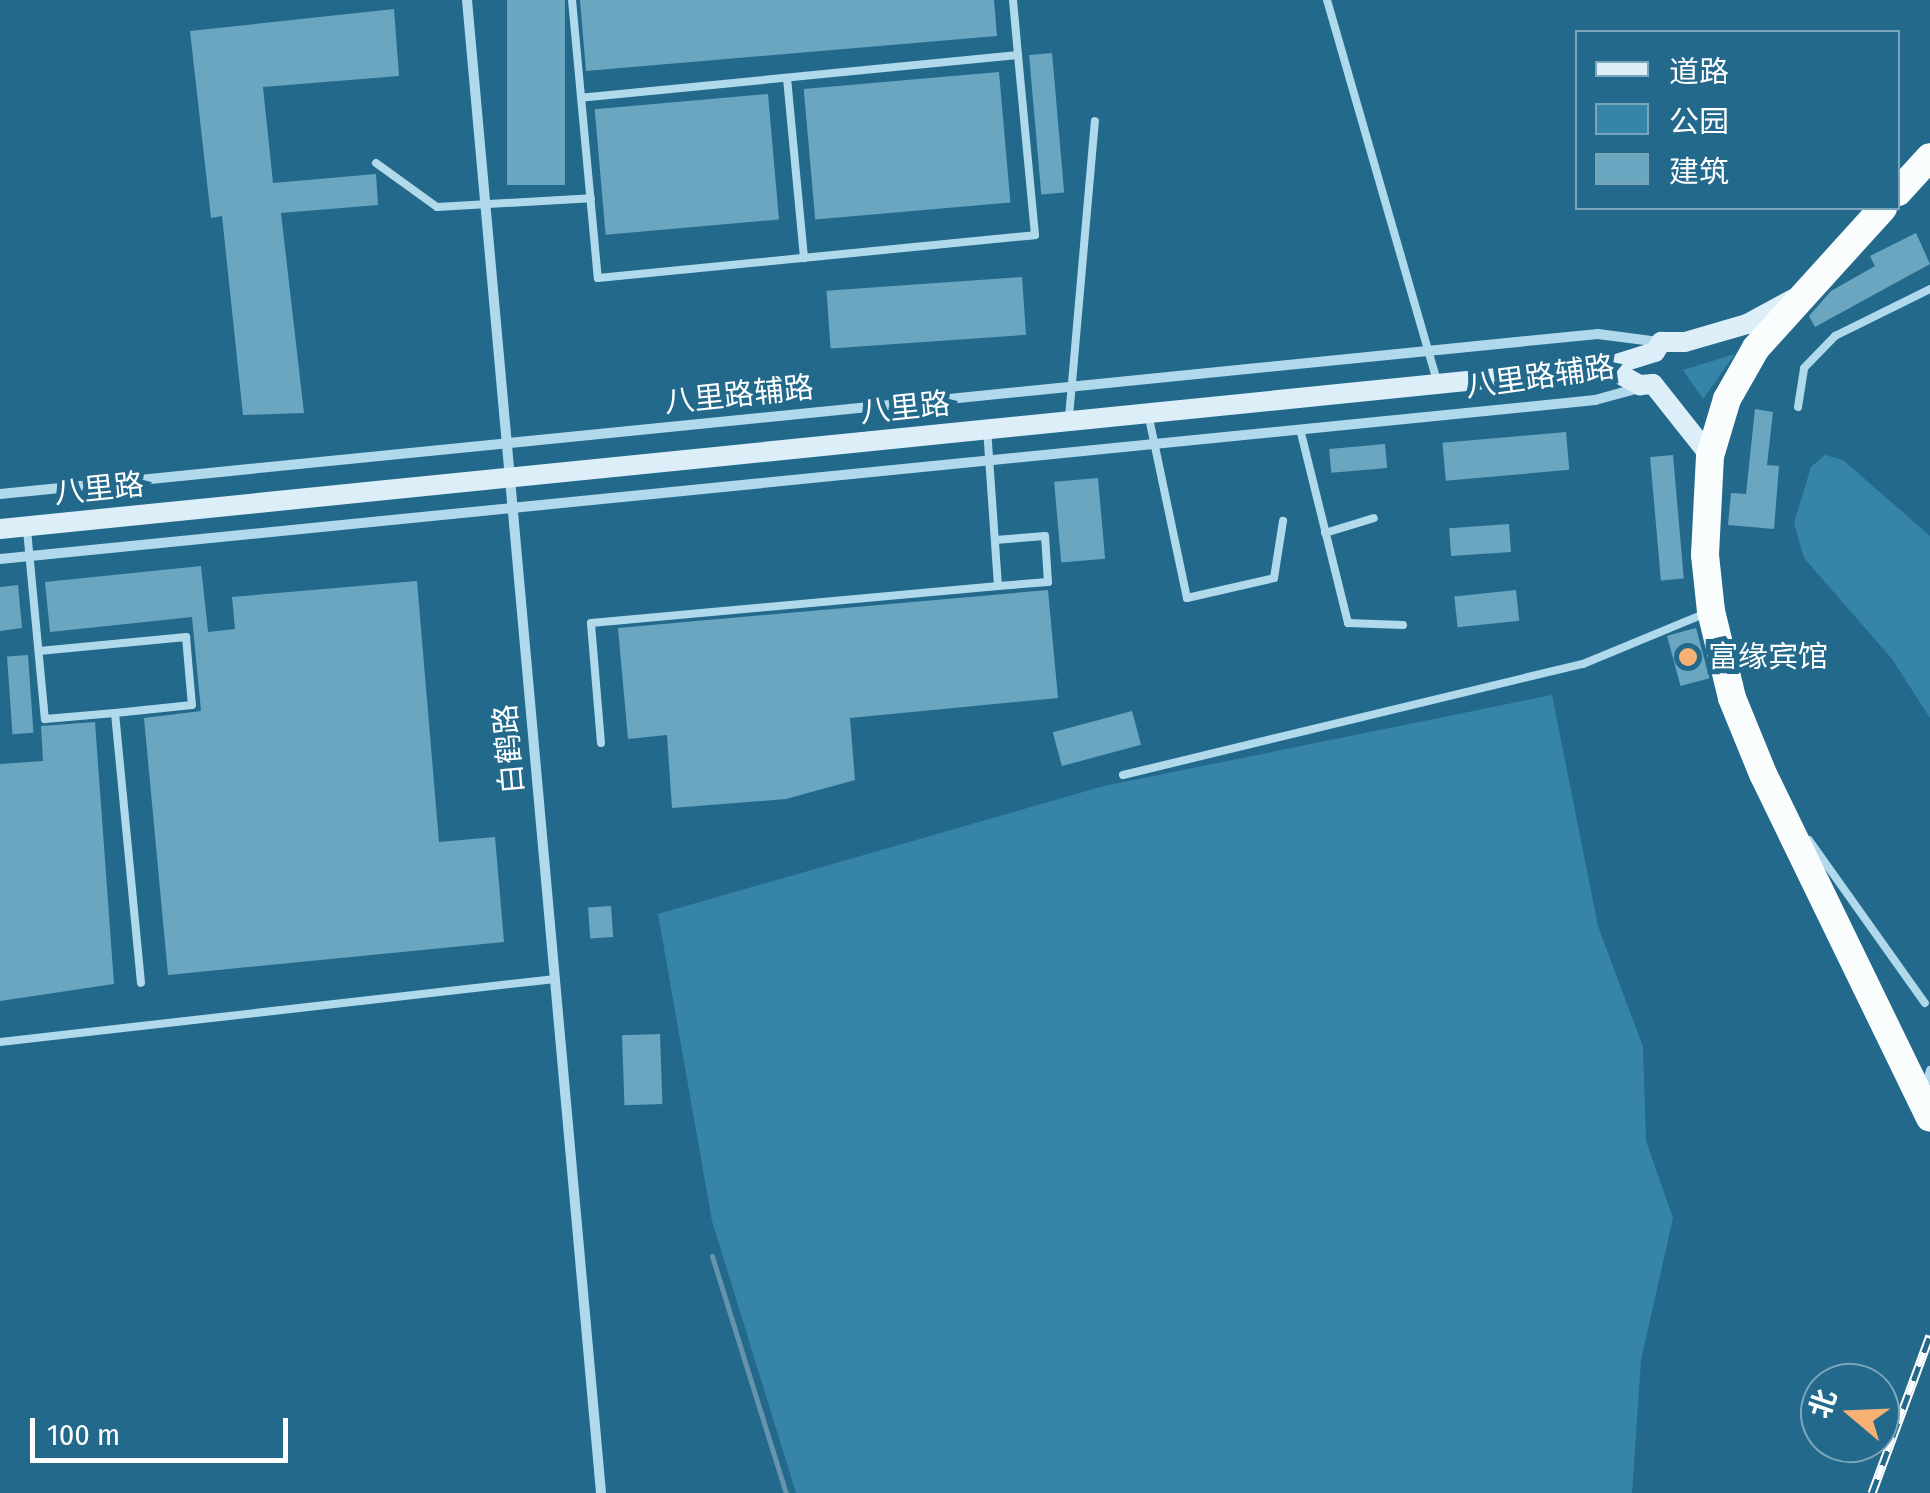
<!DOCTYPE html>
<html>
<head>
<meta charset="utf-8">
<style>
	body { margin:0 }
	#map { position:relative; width:1930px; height:1493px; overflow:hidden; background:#22698c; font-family:"Fira Sans Condensed","Noto Sans SC",sans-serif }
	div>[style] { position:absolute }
	.green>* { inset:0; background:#3685a9 }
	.stream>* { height:5px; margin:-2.5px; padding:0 2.5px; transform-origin:2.5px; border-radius:2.5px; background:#6694ac }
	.building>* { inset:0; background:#6ba6c1; transform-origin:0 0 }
	.service>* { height:8px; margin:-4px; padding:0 4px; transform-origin:4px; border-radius:4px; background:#b0d9eb }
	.minor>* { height:10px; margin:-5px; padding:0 5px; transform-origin:5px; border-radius:5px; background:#b0d9eb }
	.secondary>* { height:20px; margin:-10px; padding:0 10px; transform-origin:10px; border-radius:10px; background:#dceff9 }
	.trunk>* { height:28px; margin:-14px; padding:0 14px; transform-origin:14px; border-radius:14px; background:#fafdfe }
	.rail>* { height:9px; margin-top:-4.5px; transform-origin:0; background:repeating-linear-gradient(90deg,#22698c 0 15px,#fff 0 30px); box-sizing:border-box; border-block:2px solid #fff }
	.dots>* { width:28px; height:28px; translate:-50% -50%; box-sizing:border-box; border:5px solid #22698c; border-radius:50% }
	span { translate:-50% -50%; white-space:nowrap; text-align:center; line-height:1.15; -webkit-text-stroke:10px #22698c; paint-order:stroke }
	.street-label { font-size:30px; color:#fff }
	.poi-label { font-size:30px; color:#fff }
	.left { translate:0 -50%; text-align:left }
	.legend { position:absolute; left:1575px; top:30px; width:325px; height:180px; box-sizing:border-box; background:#22698c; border:2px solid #7aa5ba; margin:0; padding:12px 18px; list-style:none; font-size:30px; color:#fff }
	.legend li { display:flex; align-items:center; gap:20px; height:50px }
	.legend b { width:50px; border:2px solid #7aa5ba }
	.north { position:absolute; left:1800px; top:1363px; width:100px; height:100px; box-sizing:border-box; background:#22698c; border:2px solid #7aa5ba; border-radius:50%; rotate:289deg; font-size:28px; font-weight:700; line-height:40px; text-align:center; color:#fff }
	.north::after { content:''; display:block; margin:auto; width:35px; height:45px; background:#f7b273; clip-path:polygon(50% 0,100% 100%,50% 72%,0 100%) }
	.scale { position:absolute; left:30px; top:1418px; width:258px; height:45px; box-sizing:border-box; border:5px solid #fff; border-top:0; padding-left:12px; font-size:30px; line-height:35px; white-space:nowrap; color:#fff; -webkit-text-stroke:8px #22698c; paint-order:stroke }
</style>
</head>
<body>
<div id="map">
	<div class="green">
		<i style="clip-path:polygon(1735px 354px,1703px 399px,1683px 370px)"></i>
		<i style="clip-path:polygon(1825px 455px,1843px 460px,1930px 536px,1930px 718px,1892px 659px,1804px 558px,1794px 523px,1811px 467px)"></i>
		<i style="clip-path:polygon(1552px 695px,1598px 926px,1643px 1047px,1646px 1141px,1673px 1218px,1641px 1360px,1632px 1493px,796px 1493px,712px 1221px,658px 914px,1104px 786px)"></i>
	</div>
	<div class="stream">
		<i style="left:712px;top:1256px;width:248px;rotate:72.7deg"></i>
	</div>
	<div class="building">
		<i style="left:507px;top:0;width:58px;height:185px"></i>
		<i style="clip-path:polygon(580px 0,994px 0,997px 36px,586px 71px)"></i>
		<i style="clip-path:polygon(394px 9px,399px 76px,263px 87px,273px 183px,376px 174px,378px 205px,281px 213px,304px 413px,243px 415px,222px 216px,211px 218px,190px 31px)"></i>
		<i style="left:1052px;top:53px;width:140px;height:23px;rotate:85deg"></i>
		<i style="left:999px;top:72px;width:131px;height:196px;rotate:85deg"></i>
		<i style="left:768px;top:94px;width:126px;height:174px;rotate:85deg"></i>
		<i style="clip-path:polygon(1916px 233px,1930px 264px,1815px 327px,1809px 316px,1831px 291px,1875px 266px,1870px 256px)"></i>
		<i style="left:1022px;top:277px;width:58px;height:196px;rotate:86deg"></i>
		<i style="clip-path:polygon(1755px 409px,1773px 412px,1767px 465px,1779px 466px,1774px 529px,1728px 525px,1731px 493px,1746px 494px)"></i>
		<i style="left:1566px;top:432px;width:38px;height:124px;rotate:85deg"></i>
		<i style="left:1385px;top:444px;width:24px;height:56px;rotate:85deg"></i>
		<i style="left:1673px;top:455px;width:124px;height:23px;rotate:85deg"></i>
		<i style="left:1098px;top:478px;width:81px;height:44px;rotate:85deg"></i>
		<i style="left:1509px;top:524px;width:28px;height:60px;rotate:86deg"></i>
		<i style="clip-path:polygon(201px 566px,208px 632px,235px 629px,232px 597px,417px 581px,439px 842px,495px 837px,504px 942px,168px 975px,144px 718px,201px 711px,192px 617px,50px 632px,45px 582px)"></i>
		<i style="clip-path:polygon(18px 585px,22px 628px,0 631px,0 587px)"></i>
		<i style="clip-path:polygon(1048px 590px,1058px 698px,850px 718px,855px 780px,786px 799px,672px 808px,667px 735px,628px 739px,618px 628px)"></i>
		<i style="left:1516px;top:590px;width:31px;height:62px;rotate:84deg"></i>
		<i style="left:1696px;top:628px;width:52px;height:30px;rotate:75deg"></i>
		<i style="left:28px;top:655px;width:78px;height:21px;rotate:86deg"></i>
		<i style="left:1132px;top:711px;width:35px;height:82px;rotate:75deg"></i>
		<i style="clip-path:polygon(95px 722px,114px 984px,0 1001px,0 764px,43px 761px,41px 726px)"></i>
		<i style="left:611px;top:906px;width:31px;height:23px;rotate:86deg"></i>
		<i style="left:660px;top:1034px;width:70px;height:38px;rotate:88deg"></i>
	</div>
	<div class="service">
		<i style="left:572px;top:0;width:279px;rotate:84.7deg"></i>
		<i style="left:598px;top:278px;width:439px;rotate:-5.6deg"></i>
		<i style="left:1035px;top:235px;width:181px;rotate:-95.4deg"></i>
		<i style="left:1018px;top:55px;width:439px;rotate:174.4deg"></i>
		<i style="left:1013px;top:0;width:55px;rotate:84.8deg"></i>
		<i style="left:1327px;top:0;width:396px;rotate:73.9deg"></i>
		<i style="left:787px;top:78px;width:181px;rotate:84.6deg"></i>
		<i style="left:376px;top:163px;width:75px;rotate:35.8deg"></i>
		<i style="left:437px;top:207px;width:154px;rotate:-3.3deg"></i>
		<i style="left:1798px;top:407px;width:39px;rotate:-81deg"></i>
		<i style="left:1804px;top:368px;width:45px;rotate:-45.9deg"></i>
		<i style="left:1835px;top:336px;width:106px;rotate:-26.3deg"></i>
		<i style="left:1069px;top:417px;width:297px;rotate:-85deg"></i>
		<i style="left:1149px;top:418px;width:184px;rotate:78.1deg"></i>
		<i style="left:1187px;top:598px;width:89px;rotate:-12.9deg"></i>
		<i style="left:1274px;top:578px;width:58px;rotate:-81deg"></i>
		<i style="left:1300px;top:429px;width:200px;rotate:76.1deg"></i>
		<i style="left:1348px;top:623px;width:55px;rotate:2.1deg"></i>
		<i style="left:27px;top:530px;width:190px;rotate:84.6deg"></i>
		<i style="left:45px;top:719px;width:70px;rotate:-4.9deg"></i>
		<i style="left:115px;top:713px;width:271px;rotate:84.5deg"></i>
		<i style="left:1325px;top:533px;width:51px;rotate:-17deg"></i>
		<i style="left:995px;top:540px;width:50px;rotate:-4.6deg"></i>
		<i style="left:1045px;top:536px;width:46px;rotate:86.3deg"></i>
		<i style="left:1048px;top:582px;width:50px;rotate:175.4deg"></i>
		<i style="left:39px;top:651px;width:148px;rotate:-5.4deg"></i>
		<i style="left:186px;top:637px;width:68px;rotate:85deg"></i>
		<i style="left:192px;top:705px;width:77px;rotate:174.1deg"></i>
		<i style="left:601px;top:743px;width:120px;rotate:-94.8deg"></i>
		<i style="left:591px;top:623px;width:409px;rotate:-5.2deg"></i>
		<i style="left:998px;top:586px;width:156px;rotate:-94deg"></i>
		<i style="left:1123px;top:775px;width:473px;rotate:-13.6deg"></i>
		<i style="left:1583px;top:664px;width:133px;rotate:-22.5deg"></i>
		<i style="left:1809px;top:840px;width:200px;rotate:54.6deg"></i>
		<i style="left:0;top:1042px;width:559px;rotate:-6.48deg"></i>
		<i style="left:1924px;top:1089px;width:20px;rotate:-72deg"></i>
	</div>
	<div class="minor">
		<i style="left:467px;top:0;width:1499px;rotate:84.87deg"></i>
		<i style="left:0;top:494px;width:1606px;rotate:-5.72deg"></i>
		<i style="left:1598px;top:334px;width:63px;rotate:7.4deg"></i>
		<i style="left:0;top:559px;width:1603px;rotate:-5.69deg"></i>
		<i style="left:1595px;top:400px;width:46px;rotate:-15.3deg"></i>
	</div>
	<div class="secondary">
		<i style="left:1607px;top:367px;width:38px;rotate:29deg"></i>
		<i style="left:1640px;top:385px;width:13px;rotate:-4deg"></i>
		<i style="left:1653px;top:384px;width:92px;rotate:51.6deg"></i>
		<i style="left:0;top:529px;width:1615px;rotate:-5.76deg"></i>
		<i style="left:1607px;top:367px;width:50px;rotate:-17.4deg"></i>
		<i style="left:1655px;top:352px;width:12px;rotate:-59deg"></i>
		<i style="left:1661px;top:342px;width:24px"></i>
		<i style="left:1685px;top:342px;width:65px;rotate:-16.2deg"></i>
		<i style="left:1747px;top:324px;width:52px;rotate:-28.5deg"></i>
	</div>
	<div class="trunk">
		<i style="left:1898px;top:192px;width:47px;rotate:-47.6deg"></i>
		<i style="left:1883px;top:208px;width:189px;rotate:132.2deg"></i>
		<i style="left:1756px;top:348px;width:59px;rotate:119.6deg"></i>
		<i style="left:1727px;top:399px;width:59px;rotate:106.6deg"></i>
		<i style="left:1710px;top:456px;width:99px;rotate:92.9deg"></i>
		<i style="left:1705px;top:555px;width:56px;rotate:83.9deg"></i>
		<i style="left:1711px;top:611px;width:89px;rotate:76.4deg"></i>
		<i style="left:1732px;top:698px;width:82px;rotate:67.8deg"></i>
		<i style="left:1763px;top:774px;width:382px;rotate:64.1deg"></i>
	</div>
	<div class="rail">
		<i style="left:1872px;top:1493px;width:168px;rotate:-69.8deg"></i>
	</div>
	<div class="dots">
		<i style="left:1688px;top:657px;background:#f7b273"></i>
	</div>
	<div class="street-label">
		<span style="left:1540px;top:377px;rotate:-8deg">八里路辅路</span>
		<span style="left:739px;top:395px;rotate:-6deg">八里路辅路</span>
		<span style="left:905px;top:408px;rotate:-6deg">八里路</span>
		<span style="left:99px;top:489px;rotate:-6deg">八里路</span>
		<span style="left:509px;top:749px;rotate:-95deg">白鹤路</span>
	</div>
	<div class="poi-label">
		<span class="left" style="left:1708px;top:657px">富缘宾馆</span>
	</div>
	<ul class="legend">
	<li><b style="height:12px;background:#dceff9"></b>道路</li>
	<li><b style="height:28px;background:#3685a9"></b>公园</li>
	<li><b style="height:28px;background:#6ba6c1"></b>建筑</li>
	</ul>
	<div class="north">北</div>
	<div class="scale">100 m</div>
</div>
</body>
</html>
